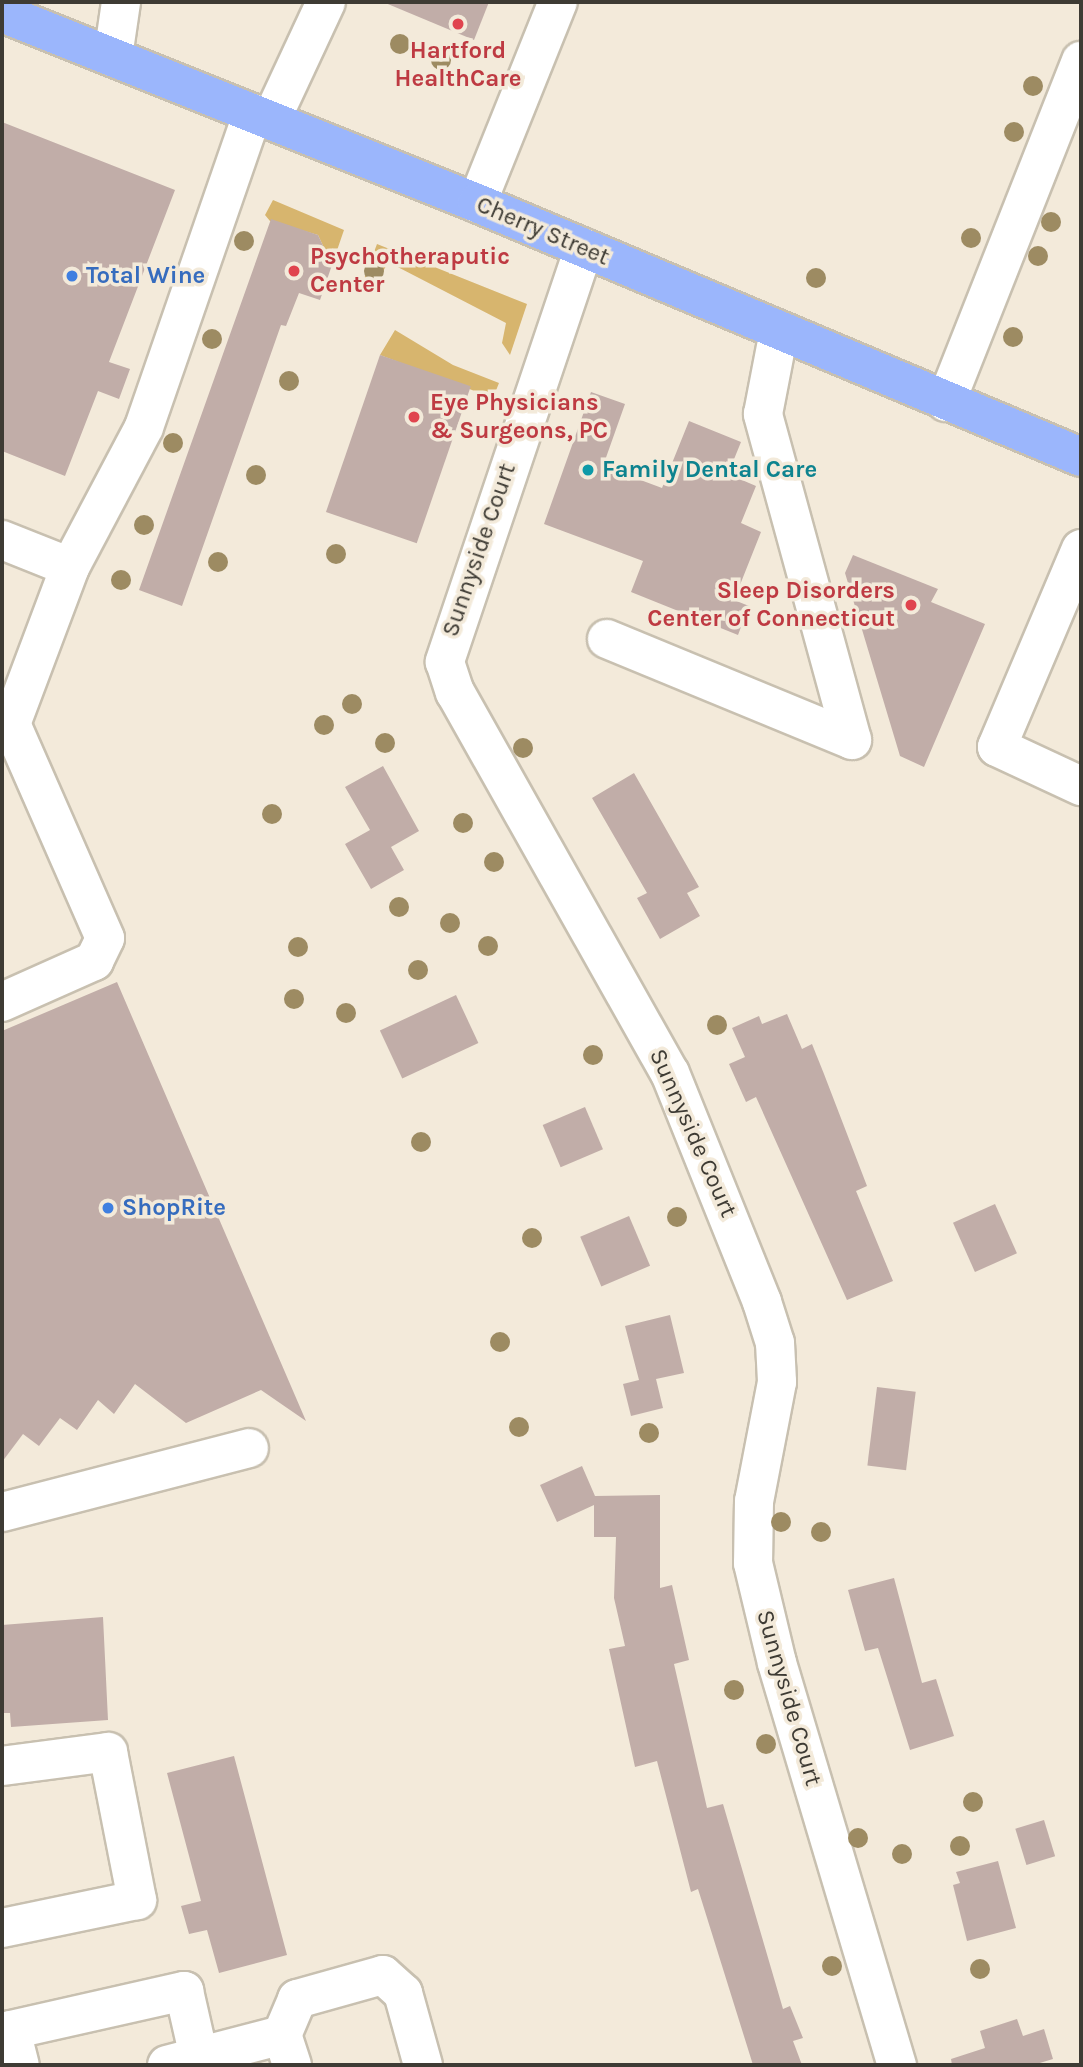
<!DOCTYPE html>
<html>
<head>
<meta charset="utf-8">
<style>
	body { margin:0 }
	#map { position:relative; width:1083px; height:2067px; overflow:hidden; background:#f3eada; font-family:Karla,sans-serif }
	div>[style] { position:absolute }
	.green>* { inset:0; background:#d7b56e }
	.building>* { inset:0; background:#c1ada8; transform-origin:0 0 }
	.roads { filter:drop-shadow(2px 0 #c8c0b0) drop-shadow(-2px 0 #c8c0b0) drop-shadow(0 2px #c8c0b0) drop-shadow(0 -2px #c8c0b0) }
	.minor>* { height:38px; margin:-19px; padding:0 19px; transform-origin:19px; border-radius:19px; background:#fff }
	.major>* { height:38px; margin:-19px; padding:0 19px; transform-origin:19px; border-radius:19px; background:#9bb6fc }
	.trees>* { width:20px; height:20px; margin:-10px; border-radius:50%; background:#9d8b62 }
	.dots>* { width:19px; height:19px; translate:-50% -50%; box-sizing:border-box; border:4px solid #f3eada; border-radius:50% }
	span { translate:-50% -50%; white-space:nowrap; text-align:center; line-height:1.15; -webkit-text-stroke:7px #f3eada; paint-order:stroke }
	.health-label { font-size:24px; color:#be3a42; font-weight:700 }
	.left { translate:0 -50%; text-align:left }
	.right { translate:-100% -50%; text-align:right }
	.street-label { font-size:24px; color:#3e3b34 }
	.shop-label { font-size:24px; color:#366cbe; font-weight:700 }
	.culture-label { font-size:24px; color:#0d838f; font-weight:700 }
	.frame { position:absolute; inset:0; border:4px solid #3e3b34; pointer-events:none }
</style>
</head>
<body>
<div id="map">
	<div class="green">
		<i style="clip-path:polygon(273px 200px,344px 230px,332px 265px,318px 235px,270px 221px,265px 215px)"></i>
		<i style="clip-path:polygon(377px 244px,527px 304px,510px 355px,502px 343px,506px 323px,388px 262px,376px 285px,362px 284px)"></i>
		<i style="clip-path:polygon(395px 330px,453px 365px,499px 383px,493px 398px,380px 355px)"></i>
	</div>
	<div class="building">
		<i style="clip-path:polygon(383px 2px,489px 2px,474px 40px)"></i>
		<i style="clip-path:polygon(2px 122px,175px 190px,109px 362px,130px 369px,119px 399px,98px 391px,65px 476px,2px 451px)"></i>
		<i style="clip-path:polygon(271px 219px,318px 235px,332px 265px,320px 300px,299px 293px,286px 326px,281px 325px,182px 606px,139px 590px)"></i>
		<i style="left:380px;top:355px;width:96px;height:166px;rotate:19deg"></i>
		<i style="clip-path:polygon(591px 392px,625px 404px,603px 466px,662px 488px,689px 421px,741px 442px,728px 474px,756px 486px,741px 523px,761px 532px,734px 600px,749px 606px,738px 635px,631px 592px,643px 561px,544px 524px)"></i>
		<i style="clip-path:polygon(853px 555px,938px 589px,931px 602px,985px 624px,924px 767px,900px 756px,845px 573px)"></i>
		<i style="clip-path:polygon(383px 766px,419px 831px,391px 847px,404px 870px,371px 889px,345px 844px,370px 830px,345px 787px)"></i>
		<i style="clip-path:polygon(634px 773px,699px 887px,687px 893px,700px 916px,660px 939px,637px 898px,647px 893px,592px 798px)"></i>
		<i style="clip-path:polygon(117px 982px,306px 1421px,261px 1390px,186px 1423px,135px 1384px,114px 1414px,98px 1400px,77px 1430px,60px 1418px,39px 1446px,23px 1434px,2px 1462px,2px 1031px)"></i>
		<i style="left:456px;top:995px;width:53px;height:84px;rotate:65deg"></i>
		<i style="clip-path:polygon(787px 1014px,802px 1049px,812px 1044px,824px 1074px,867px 1186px,856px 1191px,893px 1281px,847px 1300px,756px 1097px,746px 1102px,729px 1064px,745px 1057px,732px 1028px,759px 1016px,762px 1024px)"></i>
		<i style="left:585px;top:1107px;width:46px;height:46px;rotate:67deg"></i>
		<i style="left:995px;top:1204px;width:54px;height:46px;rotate:66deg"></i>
		<i style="left:629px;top:1216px;width:54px;height:53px;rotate:67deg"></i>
		<i style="clip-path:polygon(670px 1315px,684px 1373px,656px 1379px,663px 1408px,631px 1416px,623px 1384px,639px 1380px,625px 1326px)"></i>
		<i style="left:877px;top:1387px;width:39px;height:79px;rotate:7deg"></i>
		<i style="clip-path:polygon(582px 1466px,595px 1496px,660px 1495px,660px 1588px,672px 1585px,689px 1660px,674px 1664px,707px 1808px,723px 1804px,783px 2009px,790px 2006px,803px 2038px,793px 2041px,802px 2065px,753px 2065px,698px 1889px,691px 1892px,657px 1761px,635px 1767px,609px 1649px,625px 1646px,614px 1598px,616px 1537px,594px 1537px,594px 1505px,557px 1522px,540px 1485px)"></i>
		<i style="clip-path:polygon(894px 1578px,922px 1683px,936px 1679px,954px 1736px,910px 1750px,878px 1648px,865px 1651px,848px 1590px)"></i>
		<i style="clip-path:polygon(103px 1617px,108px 1720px,11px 1727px,10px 1713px,2px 1713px,2px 1625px)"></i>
		<i style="clip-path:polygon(234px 1756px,287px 1955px,219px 1973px,207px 1930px,189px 1934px,181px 1906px,201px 1901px,167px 1773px)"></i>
		<i style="left:1044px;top:1820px;width:38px;height:30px;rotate:73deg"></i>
		<i style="clip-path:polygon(998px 1861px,1016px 1928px,967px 1941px,953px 1885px,960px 1883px,956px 1872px)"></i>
		<i style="clip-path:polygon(1017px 2019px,1023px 2036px,1044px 2029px,1053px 2059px,1033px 2065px,952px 2065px,951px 2059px,985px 2048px,980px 2031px)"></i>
	</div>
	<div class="roads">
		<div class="minor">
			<i style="left:113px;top:57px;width:56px;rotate:-81.7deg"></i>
			<i style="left:271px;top:120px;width:130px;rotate:-65deg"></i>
			<i style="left:477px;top:203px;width:217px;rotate:-68.1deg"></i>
			<i style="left:584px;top:248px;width:437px;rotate:108.6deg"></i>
			<i style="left:445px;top:662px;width:32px;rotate:72deg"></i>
			<i style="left:455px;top:692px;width:437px;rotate:60.6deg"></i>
			<i style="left:670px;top:1073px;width:247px;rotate:68.1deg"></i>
			<i style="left:762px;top:1302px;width:43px;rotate:72.4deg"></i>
			<i style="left:775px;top:1343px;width:39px;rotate:87deg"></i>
			<i style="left:777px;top:1382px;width:121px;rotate:100.9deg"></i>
			<i style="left:754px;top:1501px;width:62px;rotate:90.9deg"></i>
			<i style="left:753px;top:1563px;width:103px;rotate:76.5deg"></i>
			<i style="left:777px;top:1663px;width:420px;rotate:73.4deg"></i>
			<i style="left:946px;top:402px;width:367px;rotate:-68.4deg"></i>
			<i style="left:2px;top:540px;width:73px;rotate:21.7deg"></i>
			<i style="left:1081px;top:549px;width:215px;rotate:113deg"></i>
			<i style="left:997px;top:747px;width:93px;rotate:24.9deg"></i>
			<i style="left:607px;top:639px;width:265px;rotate:22.4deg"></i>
			<i style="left:852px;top:740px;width:338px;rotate:-105.3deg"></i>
			<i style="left:763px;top:414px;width:85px;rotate:-79.1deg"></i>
			<i style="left:2px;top:1002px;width:101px;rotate:-24deg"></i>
			<i style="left:94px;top:961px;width:25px;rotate:-64deg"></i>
			<i style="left:105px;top:938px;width:234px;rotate:-113.7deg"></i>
			<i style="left:11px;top:724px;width:168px;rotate:-69.4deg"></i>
			<i style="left:70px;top:567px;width:158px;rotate:-62.1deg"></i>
			<i style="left:144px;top:427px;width:332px;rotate:-70.9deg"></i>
			<i style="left:2px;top:1512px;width:255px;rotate:-14.5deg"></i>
			<i style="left:2px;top:1766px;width:107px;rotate:-7.5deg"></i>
			<i style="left:108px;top:1752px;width:151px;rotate:78.9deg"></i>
			<i style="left:137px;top:1900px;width:138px;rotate:168.3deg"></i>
			<i style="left:11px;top:2030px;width:36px;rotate:76deg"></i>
			<i style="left:2px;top:2032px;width:187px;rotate:-12.7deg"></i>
			<i style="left:184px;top:1991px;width:68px;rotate:77.2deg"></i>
			<i style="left:167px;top:2065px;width:119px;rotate:-14.6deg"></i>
			<i style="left:292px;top:2065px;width:32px;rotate:-108deg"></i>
			<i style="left:282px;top:2035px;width:39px;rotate:-67deg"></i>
			<i style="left:297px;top:1999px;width:89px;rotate:-15.6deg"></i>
			<i style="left:383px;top:1975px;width:27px;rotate:42deg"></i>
			<i style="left:403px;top:1993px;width:75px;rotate:74.5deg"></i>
		</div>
		<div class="major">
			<i style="left:2px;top:13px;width:512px;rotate:21.8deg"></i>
			<i style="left:477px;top:203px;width:655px;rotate:22.81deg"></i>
		</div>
	</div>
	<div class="trees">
		<i style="left:400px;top:44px"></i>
		<i style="left:441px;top:60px"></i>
		<i style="left:1033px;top:86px"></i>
		<i style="left:1014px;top:132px"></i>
		<i style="left:1051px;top:222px"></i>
		<i style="left:971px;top:238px"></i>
		<i style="left:244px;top:241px"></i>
		<i style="left:1038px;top:256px"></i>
		<i style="left:374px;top:271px"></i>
		<i style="left:816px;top:278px"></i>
		<i style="left:1013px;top:337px"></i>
		<i style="left:212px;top:339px"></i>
		<i style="left:289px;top:381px"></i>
		<i style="left:173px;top:443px"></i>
		<i style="left:256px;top:475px"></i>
		<i style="left:144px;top:525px"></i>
		<i style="left:336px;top:554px"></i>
		<i style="left:218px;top:562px"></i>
		<i style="left:121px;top:580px"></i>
		<i style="left:352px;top:704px"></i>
		<i style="left:324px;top:725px"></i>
		<i style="left:385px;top:743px"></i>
		<i style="left:523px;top:748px"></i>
		<i style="left:272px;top:814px"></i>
		<i style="left:463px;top:823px"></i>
		<i style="left:494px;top:862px"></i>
		<i style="left:399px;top:907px"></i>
		<i style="left:450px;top:923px"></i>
		<i style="left:488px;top:946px"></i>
		<i style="left:298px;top:947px"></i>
		<i style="left:418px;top:970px"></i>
		<i style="left:294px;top:999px"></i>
		<i style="left:346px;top:1013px"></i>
		<i style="left:717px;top:1025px"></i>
		<i style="left:593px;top:1055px"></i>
		<i style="left:421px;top:1142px"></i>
		<i style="left:677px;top:1217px"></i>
		<i style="left:532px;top:1238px"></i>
		<i style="left:500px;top:1342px"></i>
		<i style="left:519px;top:1427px"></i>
		<i style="left:649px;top:1433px"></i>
		<i style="left:781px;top:1522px"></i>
		<i style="left:821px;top:1532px"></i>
		<i style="left:734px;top:1690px"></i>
		<i style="left:766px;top:1744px"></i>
		<i style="left:973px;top:1802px"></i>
		<i style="left:858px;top:1838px"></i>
		<i style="left:960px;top:1846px"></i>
		<i style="left:902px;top:1854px"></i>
		<i style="left:832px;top:1966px"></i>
		<i style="left:980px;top:1969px"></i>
	</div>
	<div class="dots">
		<i style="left:458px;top:24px;background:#e0444e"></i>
		<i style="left:294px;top:271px;background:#e0444e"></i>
		<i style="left:72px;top:276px;background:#3f7fe0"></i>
		<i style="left:414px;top:417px;background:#e0444e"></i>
		<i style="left:588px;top:470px;background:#0f9aa8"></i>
		<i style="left:911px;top:605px;background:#e0444e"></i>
		<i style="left:108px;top:1208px;background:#3f7fe0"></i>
	</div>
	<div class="health-label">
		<span style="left:458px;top:65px">Hartford<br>HealthCare</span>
		<span class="left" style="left:310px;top:271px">Psychotheraputic<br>Center</span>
		<span class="left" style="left:430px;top:417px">Eye Physicians<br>&amp; Surgeons, PC</span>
		<span class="right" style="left:895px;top:605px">Sleep Disorders<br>Center of Connecticut</span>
	</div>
	<div class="street-label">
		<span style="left:543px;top:231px;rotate:23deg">Cherry Street</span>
		<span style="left:479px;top:550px;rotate:-71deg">Sunnyside Court</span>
		<span style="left:693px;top:1133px;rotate:66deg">Sunnyside Court</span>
		<span style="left:789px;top:1698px;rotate:74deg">Sunnyside Court</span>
	</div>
	<div class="shop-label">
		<span class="left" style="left:86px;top:276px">Total Wine</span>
		<span class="left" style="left:122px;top:1208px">ShopRite</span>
	</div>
	<div class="culture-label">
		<span class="left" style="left:602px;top:470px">Family Dental Care</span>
	</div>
	<div class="frame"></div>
</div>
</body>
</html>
